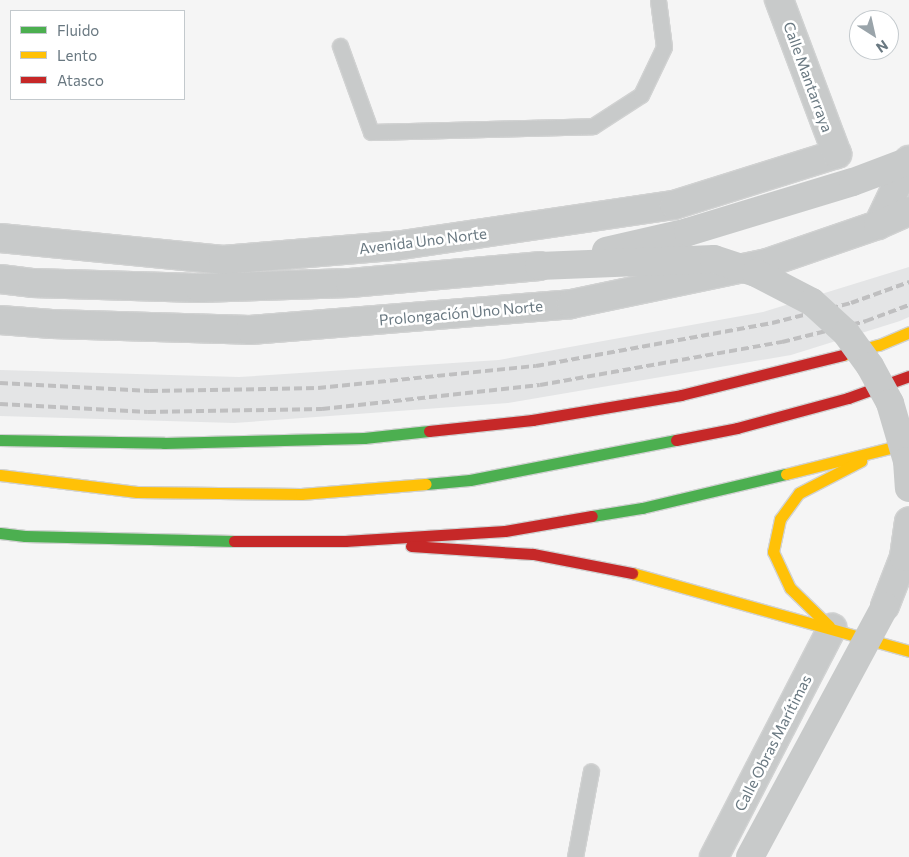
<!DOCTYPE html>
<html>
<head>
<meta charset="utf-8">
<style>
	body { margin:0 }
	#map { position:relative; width:909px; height:857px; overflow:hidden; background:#f5f5f5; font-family:Commissioner,sans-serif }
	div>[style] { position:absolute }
	.built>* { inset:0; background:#e4e5e6 }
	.roads { filter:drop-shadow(1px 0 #d1d2d2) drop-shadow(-1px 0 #d1d2d2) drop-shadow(0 1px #d1d2d2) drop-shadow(0 -1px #d1d2d2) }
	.lane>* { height:15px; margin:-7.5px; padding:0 7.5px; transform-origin:7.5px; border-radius:7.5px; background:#c8caca }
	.street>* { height:28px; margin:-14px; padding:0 14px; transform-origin:14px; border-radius:14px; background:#c8caca }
	.fast>* { height:11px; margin:-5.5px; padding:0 5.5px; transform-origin:5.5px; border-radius:5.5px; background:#4caf50 }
	.slow>* { height:11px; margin:-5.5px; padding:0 5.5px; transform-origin:5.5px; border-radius:5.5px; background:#ffc107 }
	.jam>* { height:11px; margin:-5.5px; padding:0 5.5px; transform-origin:5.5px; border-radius:5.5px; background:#c62828 }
	.rail>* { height:4px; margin-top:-2px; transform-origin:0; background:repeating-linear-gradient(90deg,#bfbfc0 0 8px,transparent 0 12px) }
	.street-bridge>* { height:28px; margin:-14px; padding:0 14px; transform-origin:14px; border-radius:14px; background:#c8caca }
	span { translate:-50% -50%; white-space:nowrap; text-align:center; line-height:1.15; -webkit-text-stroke:5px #fff; paint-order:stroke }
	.street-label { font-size:15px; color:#697881 }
	.legend { position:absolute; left:10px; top:10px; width:175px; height:90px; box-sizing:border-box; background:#fff; border:1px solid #c3c9cd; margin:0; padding:6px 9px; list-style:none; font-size:15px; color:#697881 }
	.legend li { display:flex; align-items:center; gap:10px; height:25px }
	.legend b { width:25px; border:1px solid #c3c9cd }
	.north { position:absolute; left:849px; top:10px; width:50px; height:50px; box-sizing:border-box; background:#fff; border:1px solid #c3c9cd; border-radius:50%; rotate:145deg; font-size:14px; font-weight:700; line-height:20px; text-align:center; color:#697881 }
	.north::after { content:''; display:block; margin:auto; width:18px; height:22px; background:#9aa4aa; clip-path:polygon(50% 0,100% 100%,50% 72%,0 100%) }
</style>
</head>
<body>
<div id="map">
	<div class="built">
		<i style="clip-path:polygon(909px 267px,909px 317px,900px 321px,791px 355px,508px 403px,234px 423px,0 416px,0 370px,239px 377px,499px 360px,763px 312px)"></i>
	</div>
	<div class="roads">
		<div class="lane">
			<i style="left:340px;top:46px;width:91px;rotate:70.2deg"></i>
			<i style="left:371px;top:132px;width:222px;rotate:-1.5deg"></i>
			<i style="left:593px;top:126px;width:57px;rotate:-32.9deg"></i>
			<i style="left:641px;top:95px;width:53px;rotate:-64.4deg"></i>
			<i style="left:664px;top:47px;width:47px;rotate:-97.3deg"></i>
			<i style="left:575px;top:857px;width:87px;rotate:-79.5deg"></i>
		</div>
		<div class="street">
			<i style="left:878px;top:225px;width:72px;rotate:-64.5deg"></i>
			<i style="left:0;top:238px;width:224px;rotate:5.6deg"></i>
			<i style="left:223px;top:260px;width:173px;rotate:-4.7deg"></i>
			<i style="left:395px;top:246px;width:282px;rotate:-8.4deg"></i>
			<i style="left:674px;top:205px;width:171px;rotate:-17.4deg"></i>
			<i style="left:837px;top:154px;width:165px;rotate:-110.6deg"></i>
			<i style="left:0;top:279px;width:32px;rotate:7deg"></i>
			<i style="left:32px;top:283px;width:167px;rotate:1.7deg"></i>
			<i style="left:199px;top:288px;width:151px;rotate:-1.9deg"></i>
			<i style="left:350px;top:283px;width:190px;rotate:-5.1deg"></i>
			<i style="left:0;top:320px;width:52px;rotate:4.4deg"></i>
			<i style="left:52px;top:324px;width:198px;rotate:1.7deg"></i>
			<i style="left:250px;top:330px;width:322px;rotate:-4.6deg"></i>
			<i style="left:571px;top:304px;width:200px;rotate:-11.8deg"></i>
			<i style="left:767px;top:263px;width:117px;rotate:-18.9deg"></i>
			<i style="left:878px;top:225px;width:34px;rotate:-24deg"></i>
			<i style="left:885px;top:606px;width:53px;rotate:-68.8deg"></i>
			<i style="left:904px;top:557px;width:36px;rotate:-82deg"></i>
			<i style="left:714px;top:857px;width:258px;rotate:-62.7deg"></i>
		</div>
		<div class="fast">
			<i style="left:0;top:440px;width:164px;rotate:1deg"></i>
			<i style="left:164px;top:443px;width:200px;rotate:-1.4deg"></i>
			<i style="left:364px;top:438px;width:65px;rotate:-6.1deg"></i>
			<i style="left:426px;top:484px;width:44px;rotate:-5.2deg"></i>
			<i style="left:470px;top:480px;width:210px;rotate:-11deg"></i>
			<i style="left:592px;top:516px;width:51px;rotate:-9.1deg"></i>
			<i style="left:642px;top:508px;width:148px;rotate:-13.3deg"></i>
			<i style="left:0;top:533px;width:25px;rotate:7deg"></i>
			<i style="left:25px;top:536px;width:209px;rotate:1.4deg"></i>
		</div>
		<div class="slow">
			<i style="left:843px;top:355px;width:37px;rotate:-16deg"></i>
			<i style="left:879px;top:345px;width:33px;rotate:-23deg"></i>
			<i style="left:786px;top:474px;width:127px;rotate:-14.1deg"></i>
			<i style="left:0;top:475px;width:138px;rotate:7.1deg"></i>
			<i style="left:137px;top:492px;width:164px;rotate:0.7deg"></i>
			<i style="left:301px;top:494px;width:125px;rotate:-4.6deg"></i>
			<i style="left:632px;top:573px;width:288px;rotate:15.7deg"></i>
			<i style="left:829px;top:626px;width:54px;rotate:-135.7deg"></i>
			<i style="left:790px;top:588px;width:40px;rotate:-115deg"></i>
			<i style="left:773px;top:552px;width:34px;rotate:-78deg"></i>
			<i style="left:780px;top:519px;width:32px;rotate:-54deg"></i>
			<i style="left:799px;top:493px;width:70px;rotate:-27.3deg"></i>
		</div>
		<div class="jam">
			<i style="left:429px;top:431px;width:104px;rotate:-6.1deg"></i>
			<i style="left:532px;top:420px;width:151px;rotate:-9.5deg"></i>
			<i style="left:681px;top:395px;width:167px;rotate:-13.9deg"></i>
			<i style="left:676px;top:440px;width:62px;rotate:-11.1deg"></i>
			<i style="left:737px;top:428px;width:115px;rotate:-15.1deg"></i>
			<i style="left:848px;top:398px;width:65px;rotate:-19.8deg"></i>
			<i style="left:234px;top:541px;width:111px"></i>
			<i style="left:345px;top:541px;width:160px;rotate:-3.6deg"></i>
			<i style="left:505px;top:531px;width:88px;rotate:-9.8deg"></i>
			<i style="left:411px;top:546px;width:122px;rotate:3.8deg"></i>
			<i style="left:533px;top:554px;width:101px;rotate:10.9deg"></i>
		</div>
	</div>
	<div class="rail">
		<i style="left:0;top:383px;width:150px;rotate:3.1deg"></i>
		<i style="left:150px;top:391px;width:168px;rotate:-1deg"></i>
		<i style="left:318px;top:388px;width:219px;rotate:-5.8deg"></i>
		<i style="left:536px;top:366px;width:240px;rotate:-10.3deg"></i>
		<i style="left:772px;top:323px;width:81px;rotate:-14.2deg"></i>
		<i style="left:851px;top:303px;width:62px;rotate:-19.9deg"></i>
		<i style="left:0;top:404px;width:148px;rotate:3.1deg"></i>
		<i style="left:148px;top:412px;width:174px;rotate:-1deg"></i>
		<i style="left:322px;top:409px;width:219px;rotate:-6.3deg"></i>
		<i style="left:540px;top:385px;width:246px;rotate:-10.1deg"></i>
		<i style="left:782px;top:342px;width:87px;rotate:-14deg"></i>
		<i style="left:866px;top:321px;width:46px;rotate:-20.4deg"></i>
	</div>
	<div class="street-bridge">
		<i style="left:606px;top:251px;width:84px;rotate:-13deg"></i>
		<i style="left:688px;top:232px;width:172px;rotate:-16.9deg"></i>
		<i style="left:853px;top:182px;width:60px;rotate:-20.6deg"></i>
		<i style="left:539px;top:266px;width:175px;rotate:-2.3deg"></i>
		<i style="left:714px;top:259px;width:44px;rotate:18.4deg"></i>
		<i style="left:756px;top:273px;width:63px;rotate:27.4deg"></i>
		<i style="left:812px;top:302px;width:46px;rotate:42.4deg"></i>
		<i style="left:846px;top:333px;width:41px;rotate:54deg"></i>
		<i style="left:870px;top:366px;width:42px;rotate:61.6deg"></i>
		<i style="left:890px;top:403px;width:60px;rotate:73.7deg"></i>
		<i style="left:907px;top:461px;width:27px;rotate:86deg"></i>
		<i style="left:750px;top:857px;width:285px;rotate:-61.7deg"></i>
	</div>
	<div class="street-label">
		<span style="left:808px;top:77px;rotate:70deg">Calle Mantarraya</span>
		<span style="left:423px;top:241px;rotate:-7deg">Avenida Uno Norte</span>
		<span style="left:461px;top:313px;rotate:-5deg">Prolongación Uno Norte</span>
		<span style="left:773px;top:743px;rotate:-63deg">Calle Obras Marítimas</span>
	</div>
	<ul class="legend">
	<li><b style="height:6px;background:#4caf50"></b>Fluido</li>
	<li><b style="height:6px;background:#ffc107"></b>Lento</li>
	<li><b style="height:6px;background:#c62828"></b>Atasco</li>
	</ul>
	<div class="north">N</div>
</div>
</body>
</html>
